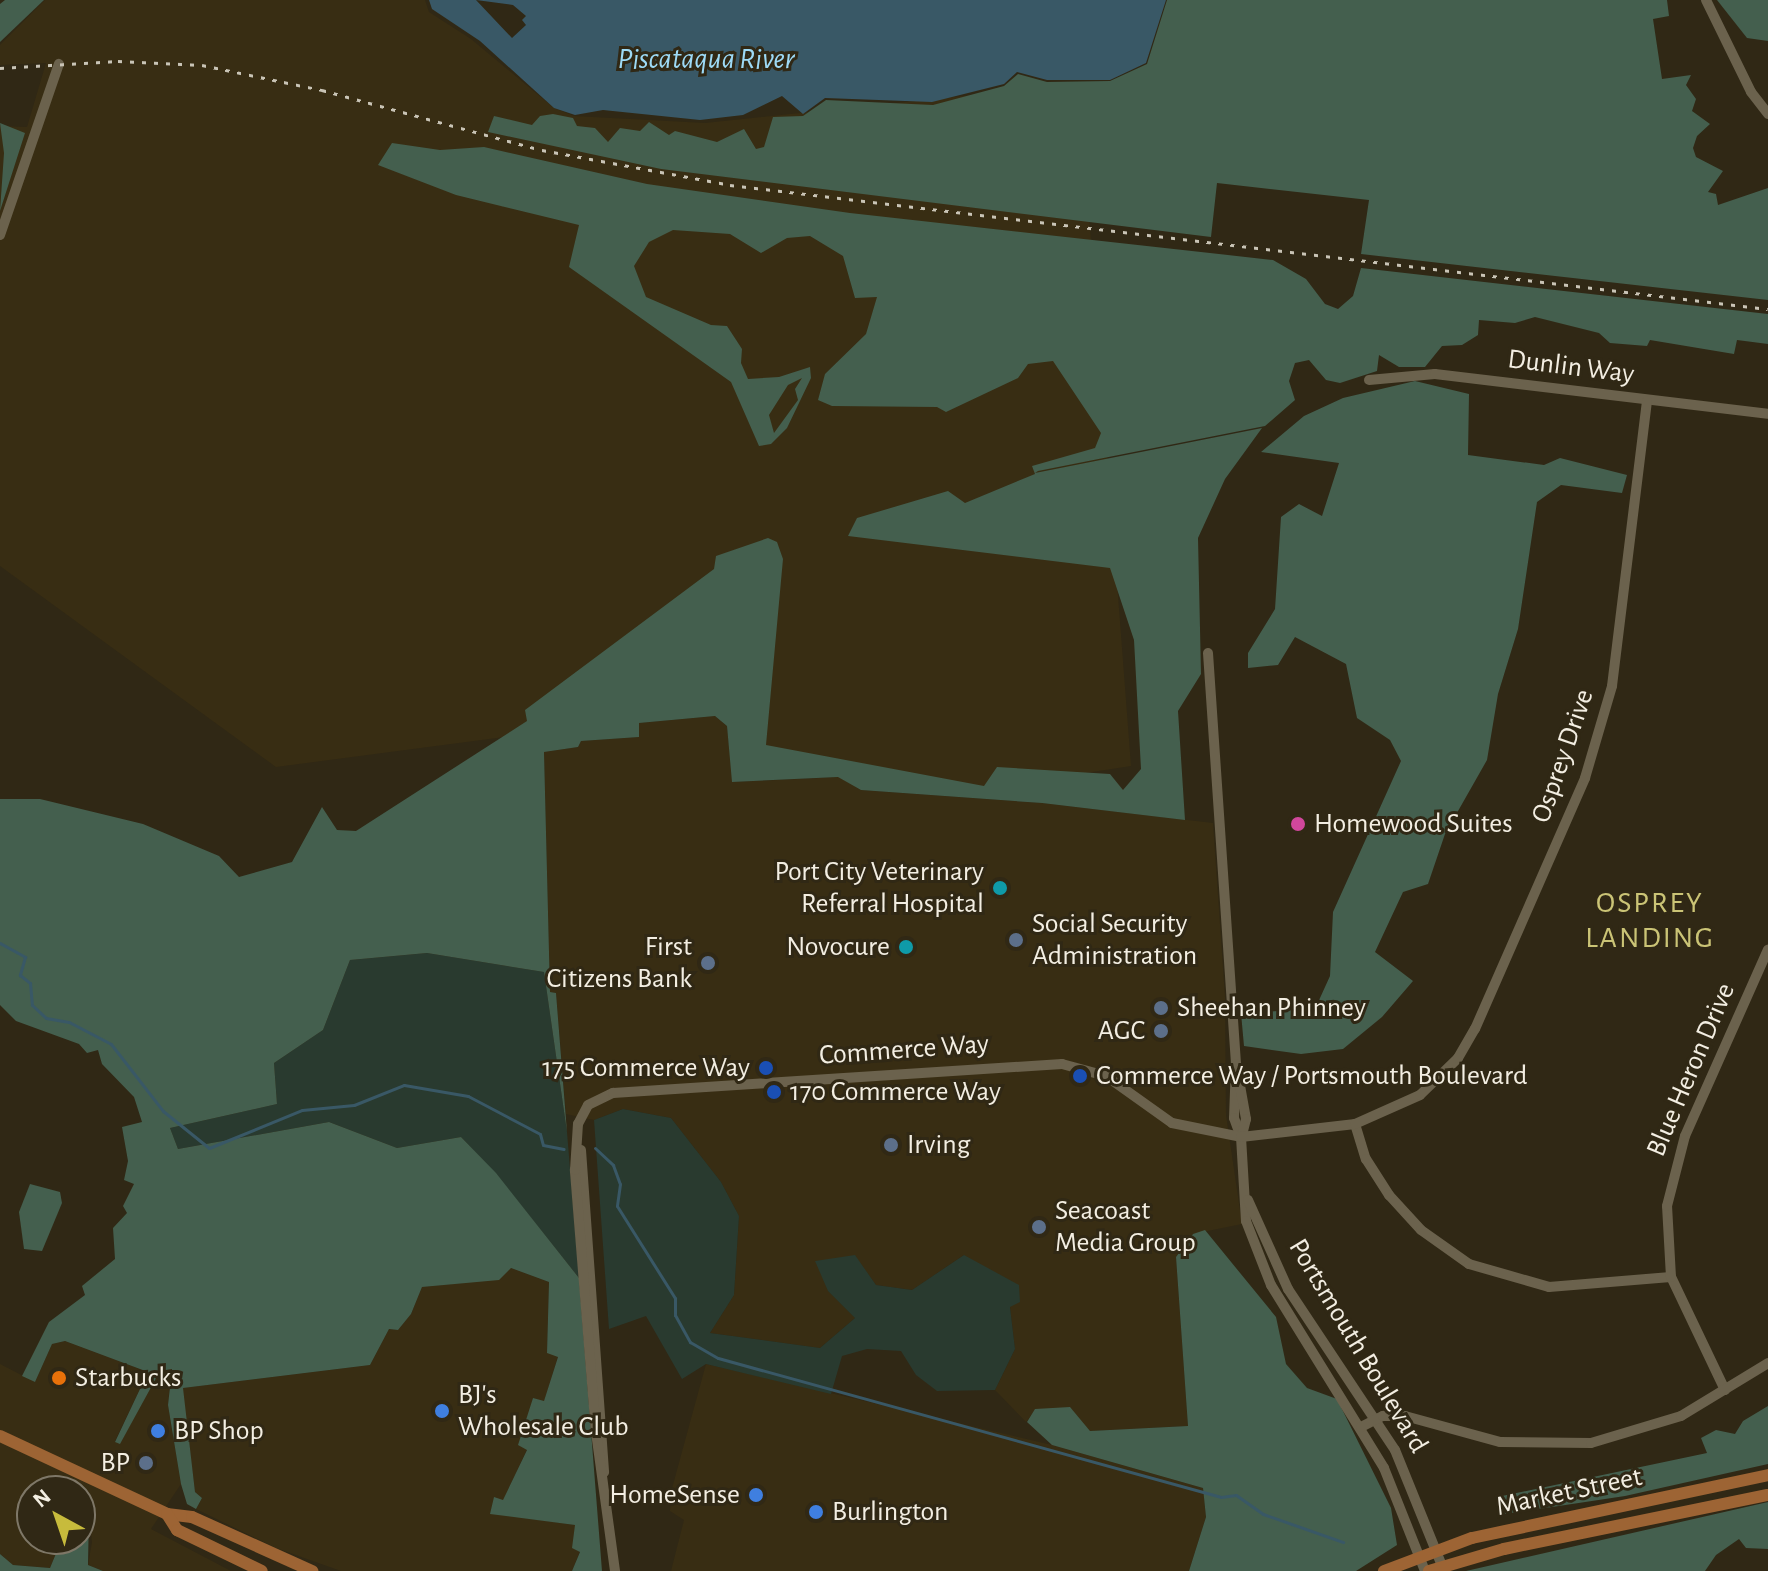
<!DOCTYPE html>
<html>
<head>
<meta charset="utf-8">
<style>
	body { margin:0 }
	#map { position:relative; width:1768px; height:1571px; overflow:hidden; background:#302815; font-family:"Alegreya Sans",sans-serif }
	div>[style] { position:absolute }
	.built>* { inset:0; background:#382d13 }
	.green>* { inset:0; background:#293a2f }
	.forest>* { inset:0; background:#445f4e }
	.water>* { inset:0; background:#395866 }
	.pier>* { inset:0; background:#302815 }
	.stream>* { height:3px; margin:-1.5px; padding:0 1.5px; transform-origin:1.5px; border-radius:1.5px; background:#395866 }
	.minor>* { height:10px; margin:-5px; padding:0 5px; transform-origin:5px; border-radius:5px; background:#6b624d }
	.major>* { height:12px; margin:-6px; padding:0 6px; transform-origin:6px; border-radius:6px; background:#9d6434 }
	.rail>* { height:3px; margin-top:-1.5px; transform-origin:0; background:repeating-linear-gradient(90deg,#c9c4b6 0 4px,transparent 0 12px) }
	.dots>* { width:22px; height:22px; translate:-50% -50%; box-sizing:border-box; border:4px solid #302815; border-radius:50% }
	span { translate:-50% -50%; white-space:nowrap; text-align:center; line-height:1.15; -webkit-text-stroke:6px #302815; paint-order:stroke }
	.street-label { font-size:28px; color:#f3eee2 }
	.poi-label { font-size:28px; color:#f3eee2 }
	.left { translate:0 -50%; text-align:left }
	.right { translate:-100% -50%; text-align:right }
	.water-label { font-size:30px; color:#9ddaf6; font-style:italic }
	.neighbourhood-label { font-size:30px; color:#cbc476; letter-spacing:2px }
	.north { position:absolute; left:16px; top:1475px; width:80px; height:80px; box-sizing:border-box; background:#302815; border:2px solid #7e7767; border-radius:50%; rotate:320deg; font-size:22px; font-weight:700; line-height:32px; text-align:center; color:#f3eee2 }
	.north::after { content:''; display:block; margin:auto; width:28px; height:36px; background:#c7bb3c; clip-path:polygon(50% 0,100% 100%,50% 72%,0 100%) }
</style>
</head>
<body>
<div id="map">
	<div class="built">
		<i style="clip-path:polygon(45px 0,425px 0,429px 12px,471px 39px,554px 108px,574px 116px,705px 123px,1079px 84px,1131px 766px,981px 789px,754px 754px,747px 705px,276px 767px,0 566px,0 126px,27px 127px,46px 63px,0 65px,0 45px)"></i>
		<i style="clip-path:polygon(715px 716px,727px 726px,733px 782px,839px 777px,861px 790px,1042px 803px,1213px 823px,1225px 997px,1226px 1115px,1242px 1224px,1193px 1234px,1176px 1257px,1188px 1426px,1090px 1431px,1077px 1420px,1036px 1409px,1026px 1422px,995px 1390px,1015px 1349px,1010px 1307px,964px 1255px,912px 1290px,876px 1285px,855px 1256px,828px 1291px,855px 1318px,820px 1348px,710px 1333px,734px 1295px,739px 1216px,721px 1182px,671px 1118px,623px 1109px,594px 1120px,566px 1114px,556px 993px,550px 992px,544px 752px,578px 747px,581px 741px,639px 737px,639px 723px)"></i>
		<i style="clip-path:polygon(511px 1268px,549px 1282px,547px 1352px,558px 1356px,544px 1402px,533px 1398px,527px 1449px,503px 1501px,490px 1513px,575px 1525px,580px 1551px,572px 1571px,341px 1571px,276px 1548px,196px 1509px,202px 1498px,195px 1492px,182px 1388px,370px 1365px,389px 1329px,398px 1330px,411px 1314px,422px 1287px,463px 1283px)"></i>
		<i style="clip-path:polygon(65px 1341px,148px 1372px,115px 1441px,120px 1443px,160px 1371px,171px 1369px,168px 1405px,181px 1484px,151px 1529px,231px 1571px,103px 1571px,88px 1565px,92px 1542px,89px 1514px,80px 1511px,80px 1491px,32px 1491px,32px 1539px,62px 1539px,50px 1568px,13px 1565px,0 1554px,0 1364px,35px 1382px,52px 1344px)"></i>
		<i style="clip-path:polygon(706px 1364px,1052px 1445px,1203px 1488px,1206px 1517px,1189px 1571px,671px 1571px,684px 1520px,670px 1511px,671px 1492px)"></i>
	</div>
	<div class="green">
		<i style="clip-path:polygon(427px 953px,544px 972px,567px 1132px,579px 1278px,496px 1174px,461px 1137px,397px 1148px,329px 1122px,178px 1149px,170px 1128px,277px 1104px,274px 1063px,323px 1030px,350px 960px)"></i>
		<i style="clip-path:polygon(623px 1109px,671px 1118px,721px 1182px,739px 1216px,734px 1295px,710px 1333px,820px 1348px,855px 1318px,828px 1291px,815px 1261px,855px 1255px,876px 1285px,912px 1290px,964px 1255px,1019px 1285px,1020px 1302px,1010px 1307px,1015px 1349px,995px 1390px,937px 1391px,916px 1375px,901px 1351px,867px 1349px,842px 1356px,831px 1394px,706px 1364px,682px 1379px,646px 1316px,609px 1329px,594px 1120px)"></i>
	</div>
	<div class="forest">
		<i style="clip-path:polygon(5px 0,44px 0,0 42px,0 4px)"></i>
		<i style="clip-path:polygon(1167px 0,1667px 0,1669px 16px,1653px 19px,1662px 79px,1691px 75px,1686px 85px,1696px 99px,1692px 111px,1710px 124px,1697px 136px,1693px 148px,1696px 157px,1723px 171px,1708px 192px,1716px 194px,1718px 205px,1768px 188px,1768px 300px,1361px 254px,1369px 200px,1217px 183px,1211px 237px,661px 169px,488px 132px,494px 116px,532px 125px,540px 116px,553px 114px,573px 118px,577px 126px,595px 128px,608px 142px,620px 128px,640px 131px,649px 122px,669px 135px,675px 131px,717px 142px,744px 129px,756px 149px,764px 147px,773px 117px,803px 116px,826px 100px,933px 105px,1004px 86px,1018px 74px,1047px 82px,1110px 81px,1147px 64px)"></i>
		<i style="clip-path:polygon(1717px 0,1768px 0,1768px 41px,1747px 38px)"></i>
		<i style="clip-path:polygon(0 123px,25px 133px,0 211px,4px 153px)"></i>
		<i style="clip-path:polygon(evenodd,392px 143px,440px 150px,484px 147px,647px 184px,850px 213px,1273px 260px,1306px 279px,1325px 304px,1338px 309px,1353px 296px,1361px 268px,1768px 314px,1768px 344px,1737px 340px,1734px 354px,1650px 340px,1647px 346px,1610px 343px,1599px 333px,1535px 317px,1515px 323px,1479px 320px,1478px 335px,1462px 345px,1442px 346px,1425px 367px,1399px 367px,1379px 355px,1377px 371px,1340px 383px,1326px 380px,1309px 360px,1295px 363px,1289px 381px,1295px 400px,1265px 426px,1038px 471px,1035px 473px,1262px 428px,1225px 479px,1198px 538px,1201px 674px,1178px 711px,1185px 820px,1042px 803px,861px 790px,838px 777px,732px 782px,727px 726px,715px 716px,639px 723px,639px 737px,581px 741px,578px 747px,544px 752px,550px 992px,556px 993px,567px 1132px,544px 972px,427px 953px,350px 960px,323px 1030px,274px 1063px,277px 1104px,170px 1128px,178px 1149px,329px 1122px,397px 1148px,461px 1137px,496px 1173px,579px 1278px,602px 1571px,572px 1571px,580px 1552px,572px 1548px,575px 1525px,490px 1514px,494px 1497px,503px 1500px,527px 1450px,518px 1445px,533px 1398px,544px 1401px,558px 1357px,547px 1353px,549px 1282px,511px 1268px,499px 1280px,422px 1287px,411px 1314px,398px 1330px,389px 1329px,370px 1365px,183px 1388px,195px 1492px,202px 1498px,196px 1509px,187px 1504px,181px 1484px,168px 1405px,172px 1369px,160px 1371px,120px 1444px,115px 1442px,148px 1372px,65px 1341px,52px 1344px,35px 1382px,22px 1376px,49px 1322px,85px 1295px,82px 1286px,115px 1259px,113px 1228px,127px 1213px,123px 1206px,134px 1184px,124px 1180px,128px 1161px,122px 1127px,142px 1122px,134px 1097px,102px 1064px,98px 1050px,87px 1053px,79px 1044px,16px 1021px,0 1005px,0 799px,40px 799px,143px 824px,219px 856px,239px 877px,292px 862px,322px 807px,337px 830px,356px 831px,527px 721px,525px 710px,714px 569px,716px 556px,768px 538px,777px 542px,783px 559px,766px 745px,984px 786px,997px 767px,1110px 774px,1123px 790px,1141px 769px,1134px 640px,1110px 568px,848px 536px,857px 518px,948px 491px,965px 503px,1035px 474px,1032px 466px,1095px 448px,1101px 433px,1053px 361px,1028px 364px,1018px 378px,946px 412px,937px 407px,832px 406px,818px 400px,825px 374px,866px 334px,877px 297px,855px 298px,843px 256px,810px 236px,787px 238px,761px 253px,730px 234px,673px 230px,649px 242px,634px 266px,646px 297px,711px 325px,727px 326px,742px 349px,741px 363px,748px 379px,779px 377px,810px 367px,811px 378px,787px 428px,771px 444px,759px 446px,731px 382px,569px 267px,579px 225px,456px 195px,378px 165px,392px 143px,802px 378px,795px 389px,798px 400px,774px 433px,769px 415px,788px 385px,802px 378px)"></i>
		<i style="clip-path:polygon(1415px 381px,1469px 394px,1468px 455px,1544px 465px,1560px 458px,1627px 475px,1622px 493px,1561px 485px,1537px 502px,1518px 629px,1498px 694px,1487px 760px,1445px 834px,1428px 884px,1403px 892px,1375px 952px,1413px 981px,1382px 1017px,1343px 1049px,1301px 1054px,1244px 1046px,1241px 1013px,1315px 1009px,1330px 976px,1333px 912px,1401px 761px,1390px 740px,1357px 718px,1346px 664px,1295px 637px,1278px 665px,1248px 668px,1248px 653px,1275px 609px,1281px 517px,1299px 504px,1322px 516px,1339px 463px,1261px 452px,1304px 416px,1343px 398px)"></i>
		<i style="clip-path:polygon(30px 1184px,60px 1192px,62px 1203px,42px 1251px,24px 1249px,19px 1212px)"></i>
		<i style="clip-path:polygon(1205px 1230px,1276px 1317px,1286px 1364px,1307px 1388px,1337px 1399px,1391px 1508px,1397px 1545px,1356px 1571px,1189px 1571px,1206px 1517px,1203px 1488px,1052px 1445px,1027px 1422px,1035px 1409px,1070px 1407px,1090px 1431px,1188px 1426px,1176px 1257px,1193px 1234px)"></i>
		<i style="clip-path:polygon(1768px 1406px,1768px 1464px,1625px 1496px,1505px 1514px,1502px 1496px,1707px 1453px,1701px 1438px,1716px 1430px,1735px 1434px,1743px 1421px)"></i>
		<i style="clip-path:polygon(1768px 1502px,1768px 1549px,1746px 1548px,1739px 1539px,1716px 1555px,1705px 1571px,1466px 1571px)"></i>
		<i style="clip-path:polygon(80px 1511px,89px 1514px,88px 1565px,103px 1571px,0 1571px,0 1554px,13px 1565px,50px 1568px,62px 1539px,80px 1539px)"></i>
	</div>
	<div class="water">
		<i style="clip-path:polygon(429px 0,1166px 0,1146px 63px,1110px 80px,1047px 80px,1017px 72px,1004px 84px,932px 102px,825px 98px,803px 114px,782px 96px,743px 115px,700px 120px,603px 110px,575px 115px,554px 108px,480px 41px,432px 9px)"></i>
	</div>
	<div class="pier">
		<i style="clip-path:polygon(476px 0,513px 5px,526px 16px,522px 20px,526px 25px,512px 38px)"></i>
	</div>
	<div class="stream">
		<i style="left:0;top:943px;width:29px;rotate:29deg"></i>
		<i style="left:25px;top:957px;width:19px;rotate:106deg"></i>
		<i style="left:20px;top:975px;width:13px;rotate:39deg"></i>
		<i style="left:30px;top:983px;width:22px;rotate:85deg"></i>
		<i style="left:32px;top:1005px;width:19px;rotate:43deg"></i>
		<i style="left:46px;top:1018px;width:23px;rotate:10deg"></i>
		<i style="left:69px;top:1022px;width:47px;rotate:27.6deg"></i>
		<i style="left:111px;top:1044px;width:85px;rotate:52.2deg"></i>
		<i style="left:163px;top:1111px;width:59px;rotate:38.8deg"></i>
		<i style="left:209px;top:1148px;width:100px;rotate:-22.2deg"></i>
		<i style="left:302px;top:1110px;width:52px;rotate:-5.5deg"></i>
		<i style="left:354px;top:1105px;width:54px;rotate:-21.8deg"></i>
		<i style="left:404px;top:1085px;width:65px;rotate:9.8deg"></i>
		<i style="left:468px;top:1096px;width:81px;rotate:27.8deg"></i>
		<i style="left:540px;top:1134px;width:11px;rotate:75deg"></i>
		<i style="left:543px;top:1145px;width:21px;rotate:11deg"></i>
		<i style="left:595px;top:1148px;width:25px;rotate:43deg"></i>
		<i style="left:613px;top:1165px;width:20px;rotate:70deg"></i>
		<i style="left:620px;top:1184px;width:22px;rotate:98deg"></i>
		<i style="left:617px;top:1206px;width:109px;rotate:57.8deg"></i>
		<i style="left:675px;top:1298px;width:17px;rotate:90deg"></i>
		<i style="left:675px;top:1315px;width:31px;rotate:61deg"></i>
		<i style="left:690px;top:1342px;width:32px;rotate:30deg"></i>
		<i style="left:718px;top:1358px;width:522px;rotate:15.45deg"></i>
		<i style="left:1221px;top:1497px;width:15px;rotate:-8deg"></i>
		<i style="left:1236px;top:1495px;width:33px;rotate:35deg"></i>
		<i style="left:1263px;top:1514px;width:85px;rotate:19.3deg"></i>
	</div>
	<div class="minor">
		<i style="left:1706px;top:0;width:102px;rotate:63.9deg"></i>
		<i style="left:1751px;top:92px;width:28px;rotate:52deg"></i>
		<i style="left:0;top:235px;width:181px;rotate:-71deg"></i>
		<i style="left:1369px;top:380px;width:66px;rotate:-5.2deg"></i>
		<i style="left:1435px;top:374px;width:335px;rotate:6.8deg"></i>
		<i style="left:1208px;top:653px;width:412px;rotate:86.1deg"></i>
		<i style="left:1236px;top:1064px;width:54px;rotate:92.1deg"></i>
		<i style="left:1234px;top:1118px;width:20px;rotate:70deg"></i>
		<i style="left:1241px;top:1137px;width:84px;rotate:86.6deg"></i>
		<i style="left:1246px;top:1221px;width:69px;rotate:68.7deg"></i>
		<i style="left:1271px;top:1285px;width:215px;rotate:58.3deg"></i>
		<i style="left:1384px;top:1468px;width:111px;rotate:68.3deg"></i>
		<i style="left:1237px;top:1069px;width:51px;rotate:79.8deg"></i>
		<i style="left:1246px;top:1119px;width:16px;rotate:104deg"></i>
		<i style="left:1355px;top:1124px;width:37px;rotate:73deg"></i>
		<i style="left:1366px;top:1159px;width:43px;rotate:57.4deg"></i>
		<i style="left:1389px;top:1195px;width:47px;rotate:47.6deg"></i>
		<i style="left:1421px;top:1230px;width:59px;rotate:35.3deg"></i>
		<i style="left:1469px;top:1264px;width:83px;rotate:16deg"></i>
		<i style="left:1549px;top:1287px;width:122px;rotate:-4.7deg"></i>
		<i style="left:581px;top:1150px;width:323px;rotate:85.9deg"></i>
		<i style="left:1248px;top:1200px;width:98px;rotate:65.8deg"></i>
		<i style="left:1288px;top:1289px;width:193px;rotate:56.4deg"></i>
		<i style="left:1395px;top:1450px;width:125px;rotate:67.9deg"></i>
		<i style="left:1725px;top:1390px;width:125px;rotate:-115.5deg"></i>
		<i style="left:1671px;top:1277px;width:71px;rotate:-93.2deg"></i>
		<i style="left:1667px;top:1206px;width:72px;rotate:-75.6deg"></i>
		<i style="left:1685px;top:1136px;width:204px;rotate:-66deg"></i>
		<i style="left:1361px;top:1427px;width:25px;rotate:-27deg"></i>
		<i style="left:1383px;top:1416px;width:22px"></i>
		<i style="left:1405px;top:1416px;width:98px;rotate:15.3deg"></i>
		<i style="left:1500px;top:1442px;width:91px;rotate:0.6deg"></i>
		<i style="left:1591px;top:1443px;width:94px;rotate:-16.7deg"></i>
		<i style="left:1681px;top:1416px;width:102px;rotate:-31.3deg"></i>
		<i style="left:615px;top:1571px;width:139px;rotate:-97.8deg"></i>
		<i style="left:596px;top:1433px;width:264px;rotate:-94.6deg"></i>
		<i style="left:575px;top:1170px;width:46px;rotate:-86.3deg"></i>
		<i style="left:578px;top:1124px;width:21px;rotate:-62deg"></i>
		<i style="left:588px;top:1105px;width:28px;rotate:-26deg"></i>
		<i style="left:613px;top:1093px;width:450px;rotate:-3.7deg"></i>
		<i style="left:1062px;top:1064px;width:46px;rotate:15.3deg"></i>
		<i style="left:1106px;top:1076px;width:81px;rotate:35.5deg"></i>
		<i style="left:1172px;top:1123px;width:70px;rotate:11.5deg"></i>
		<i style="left:1241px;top:1137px;width:115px;rotate:-6.5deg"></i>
		<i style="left:1355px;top:1124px;width:71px;rotate:-24deg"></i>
		<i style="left:1420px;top:1095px;width:53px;rotate:-44.2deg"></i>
		<i style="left:1458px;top:1058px;width:34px;rotate:-60deg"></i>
		<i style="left:1475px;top:1029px;width:274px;rotate:-66.3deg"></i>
		<i style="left:1585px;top:778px;width:96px;rotate:-73.6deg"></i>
		<i style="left:1612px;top:686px;width:287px;rotate:-83deg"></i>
	</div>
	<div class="major">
		<i style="left:0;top:1436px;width:184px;rotate:25deg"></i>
		<i style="left:167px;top:1514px;width:25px;rotate:7deg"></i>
		<i style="left:192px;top:1517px;width:132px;rotate:24.2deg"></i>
		<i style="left:167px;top:1514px;width:19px;rotate:58deg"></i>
		<i style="left:177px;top:1530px;width:94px;rotate:25.8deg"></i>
		<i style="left:1384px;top:1571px;width:94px;rotate:-20.6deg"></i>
		<i style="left:1472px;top:1538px;width:303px;rotate:-12deg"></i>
		<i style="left:1429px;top:1571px;width:78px;rotate:-16.3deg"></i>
		<i style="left:1504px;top:1549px;width:269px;rotate:-11.6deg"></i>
	</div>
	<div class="rail">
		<i style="left:0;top:68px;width:118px;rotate:-3.4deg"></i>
		<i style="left:118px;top:61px;width:84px;rotate:2.7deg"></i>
		<i style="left:202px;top:65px;width:123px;rotate:11.8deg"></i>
		<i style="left:322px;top:90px;width:228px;rotate:15.3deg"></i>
		<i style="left:542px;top:150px;width:191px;rotate:10.5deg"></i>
		<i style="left:730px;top:185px;width:1045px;rotate:6.81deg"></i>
	</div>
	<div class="dots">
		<i style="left:1298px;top:824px;background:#d1479c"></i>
		<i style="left:1000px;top:888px;background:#0f9aa8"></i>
		<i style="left:1016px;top:940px;background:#5c6f8a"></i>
		<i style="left:906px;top:947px;background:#0f9aa8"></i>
		<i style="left:708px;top:963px;background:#5c6f8a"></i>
		<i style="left:1161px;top:1008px;background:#5c6f8a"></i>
		<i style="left:1161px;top:1031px;background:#5c6f8a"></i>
		<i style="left:766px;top:1068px;background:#1a4fb4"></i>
		<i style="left:1080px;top:1076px;background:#1a4fb4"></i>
		<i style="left:774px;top:1092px;background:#1a4fb4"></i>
		<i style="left:891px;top:1145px;background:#5c6f8a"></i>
		<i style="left:1039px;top:1227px;background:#5c6f8a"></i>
		<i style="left:59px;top:1378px;background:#e8710a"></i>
		<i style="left:442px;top:1411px;background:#3f7fe0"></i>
		<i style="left:158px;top:1431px;background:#3f7fe0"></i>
		<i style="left:146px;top:1463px;background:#5c6f8a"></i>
		<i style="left:756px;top:1495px;background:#3f7fe0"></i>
		<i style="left:816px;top:1512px;background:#3f7fe0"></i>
	</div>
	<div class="street-label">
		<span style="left:1571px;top:367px;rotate:7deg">Dunlin Way</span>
		<span style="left:1563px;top:756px;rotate:-71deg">Osprey Drive</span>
		<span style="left:904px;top:1050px;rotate:-4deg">Commerce Way</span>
		<span style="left:1691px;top:1070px;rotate:-67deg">Blue Heron Drive</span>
		<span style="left:1358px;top:1346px;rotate:59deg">Portsmouth Boulevard</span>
		<span style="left:1569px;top:1492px;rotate:-12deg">Market Street</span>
	</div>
	<div class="poi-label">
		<span class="left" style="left:1314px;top:824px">Homewood Suites</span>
		<span class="right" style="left:984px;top:888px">Port City Veterinary<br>Referral Hospital</span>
		<span class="left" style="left:1032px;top:940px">Social Security<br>Administration</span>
		<span class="right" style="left:692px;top:963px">First<br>Citizens Bank</span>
		<span class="right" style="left:890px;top:947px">Novocure</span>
		<span class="left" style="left:1177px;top:1008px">Sheehan Phinney</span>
		<span class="right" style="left:1145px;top:1031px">AGC</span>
		<span class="right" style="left:750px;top:1068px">175 Commerce Way</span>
		<span class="left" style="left:1096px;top:1076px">Commerce Way / Portsmouth Boulevard</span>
		<span class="left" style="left:790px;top:1092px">170 Commerce Way</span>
		<span class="left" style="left:907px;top:1145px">Irving</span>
		<span class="left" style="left:1055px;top:1227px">Seacoast<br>Media Group</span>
		<span class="left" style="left:75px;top:1378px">Starbucks</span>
		<span class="left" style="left:458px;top:1411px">BJ's<br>Wholesale Club</span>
		<span class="left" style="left:174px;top:1431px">BP Shop</span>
		<span class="right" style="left:130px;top:1463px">BP</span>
		<span class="right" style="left:740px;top:1495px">HomeSense</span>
		<span class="left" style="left:832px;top:1512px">Burlington</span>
	</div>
	<div class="water-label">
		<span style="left:706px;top:59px">Piscataqua River</span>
	</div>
	<div class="neighbourhood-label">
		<span style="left:1650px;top:920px">OSPREY<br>LANDING</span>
	</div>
	<div class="north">N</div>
</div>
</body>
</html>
